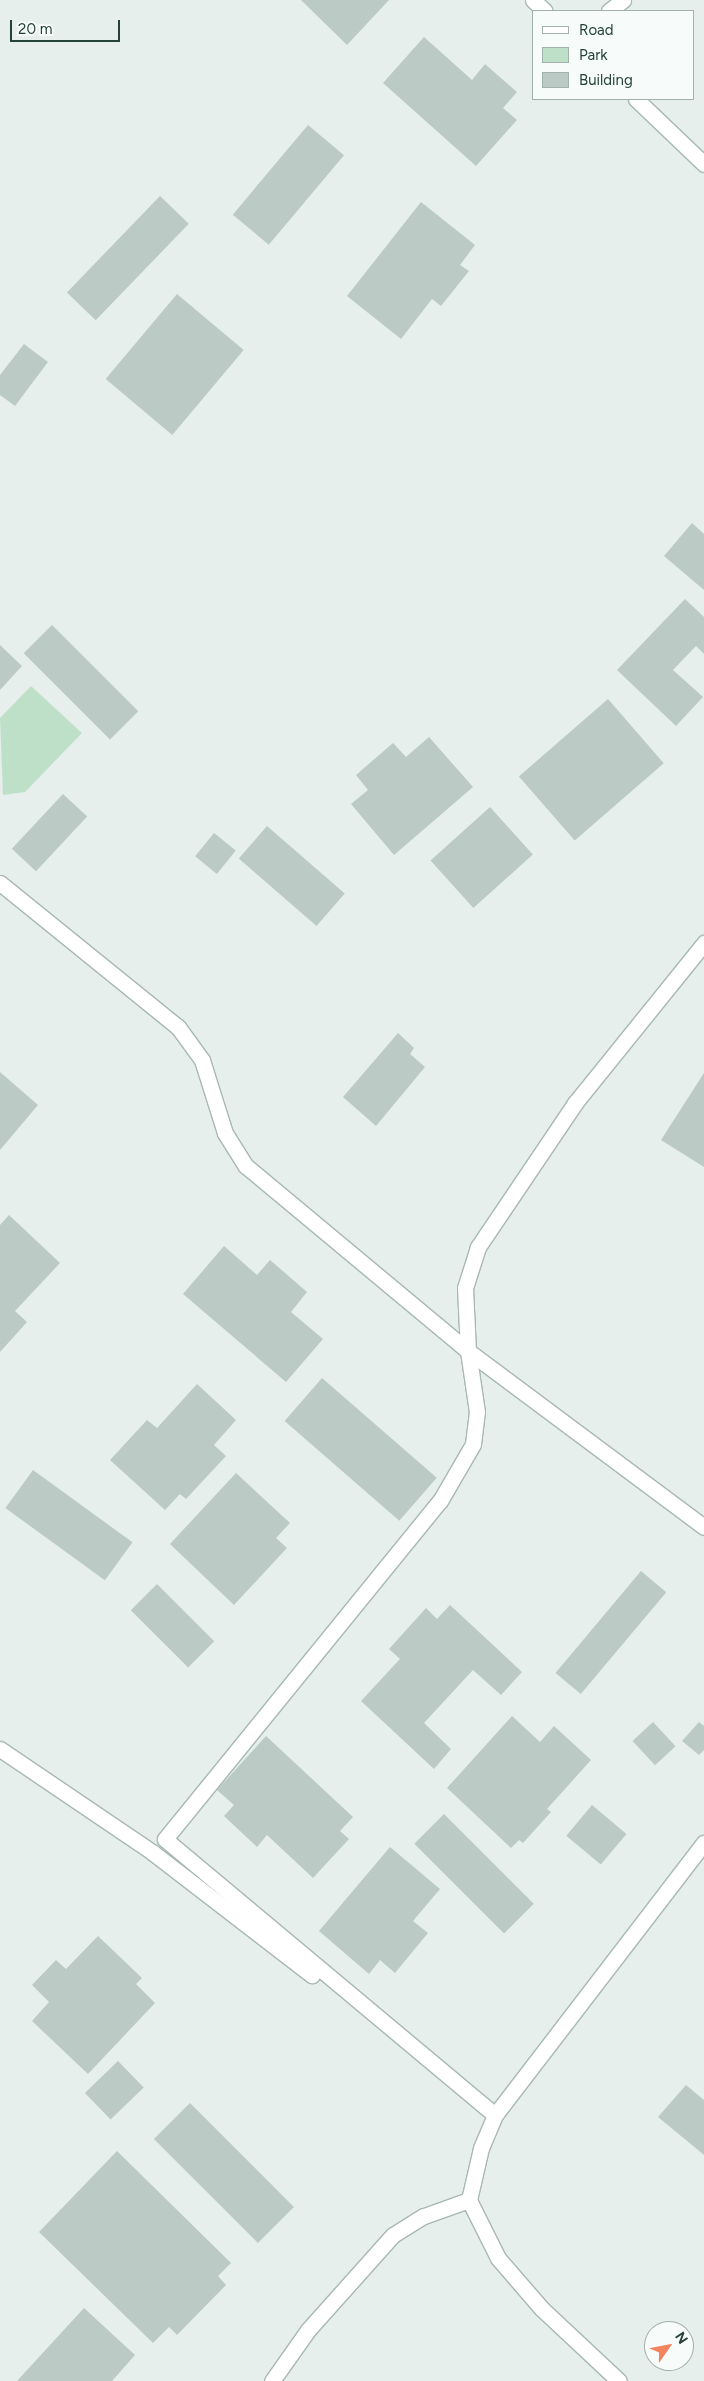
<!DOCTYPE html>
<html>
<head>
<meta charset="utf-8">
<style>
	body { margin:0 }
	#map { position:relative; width:704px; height:2381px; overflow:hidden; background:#e6efeb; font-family:Figtree,sans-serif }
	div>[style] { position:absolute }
	.green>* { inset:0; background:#bfe0c8 }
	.building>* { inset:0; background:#bbcac4; transform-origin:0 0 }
	.roads { filter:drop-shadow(1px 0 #a8b8b2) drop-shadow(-1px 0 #a8b8b2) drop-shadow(0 1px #a8b8b2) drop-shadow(0 -1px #a8b8b2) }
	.minor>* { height:15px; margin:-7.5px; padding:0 7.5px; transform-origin:7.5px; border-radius:7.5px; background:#fff }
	span { translate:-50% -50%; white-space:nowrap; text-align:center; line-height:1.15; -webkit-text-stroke:4.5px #f7fbf9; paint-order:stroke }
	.legend { position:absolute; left:532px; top:10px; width:162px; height:90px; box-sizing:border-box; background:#f7fbf9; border:1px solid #a3b1ad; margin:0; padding:6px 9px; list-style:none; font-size:15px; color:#24423a }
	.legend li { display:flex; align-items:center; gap:10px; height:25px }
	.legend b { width:25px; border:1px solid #a3b1ad }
	.north { position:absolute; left:644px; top:2321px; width:50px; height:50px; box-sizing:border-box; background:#f7fbf9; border:1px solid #a3b1ad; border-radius:50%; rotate:57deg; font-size:14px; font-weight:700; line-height:20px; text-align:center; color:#24423a }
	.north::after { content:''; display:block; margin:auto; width:18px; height:22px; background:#f4845f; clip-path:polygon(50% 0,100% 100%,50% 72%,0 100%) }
	.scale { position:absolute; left:10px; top:20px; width:110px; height:22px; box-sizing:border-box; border:2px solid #24423a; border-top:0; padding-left:6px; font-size:15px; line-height:18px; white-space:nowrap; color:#24423a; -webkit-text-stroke:4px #f7fbf9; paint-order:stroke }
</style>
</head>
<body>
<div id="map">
	<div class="green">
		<i style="clip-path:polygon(31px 686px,82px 733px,25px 792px,3px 795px,0 718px)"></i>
	</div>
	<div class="building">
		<i style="clip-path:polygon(301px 0,389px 0,347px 45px)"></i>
		<i style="clip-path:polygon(424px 37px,472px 80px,485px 64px,517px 92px,503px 108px,517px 120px,476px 166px,383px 83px)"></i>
		<i style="left:308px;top:125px;width:47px;height:117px;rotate:40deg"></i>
		<i style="left:160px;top:196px;width:40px;height:134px;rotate:44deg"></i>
		<i style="clip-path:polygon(421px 202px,475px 245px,460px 265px,469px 271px,441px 306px,432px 299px,401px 339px,347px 296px)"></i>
		<i style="left:177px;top:294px;width:87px;height:111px;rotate:40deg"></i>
		<i style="clip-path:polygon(24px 344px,48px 362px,15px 406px,0 395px,0 375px)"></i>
		<i style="clip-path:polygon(692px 523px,704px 534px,704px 590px,664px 556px)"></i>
		<i style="clip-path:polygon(685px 599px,704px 617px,704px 654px,696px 646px,673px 670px,703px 697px,676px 726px,617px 670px)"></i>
		<i style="left:52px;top:625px;width:122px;height:40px;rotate:45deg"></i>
		<i style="clip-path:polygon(0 645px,22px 666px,0 690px)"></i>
		<i style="left:608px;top:699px;width:85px;height:118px;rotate:49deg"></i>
		<i style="clip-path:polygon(429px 737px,473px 787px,394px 855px,351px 804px,368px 790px,356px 775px,393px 743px,406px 757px)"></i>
		<i style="left:63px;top:794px;width:33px;height:75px;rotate:43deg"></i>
		<i style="left:490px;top:807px;width:64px;height:80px;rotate:48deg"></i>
		<i style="left:267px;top:826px;width:103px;height:43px;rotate:41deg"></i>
		<i style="left:214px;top:833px;width:28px;height:30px;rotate:39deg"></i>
		<i style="clip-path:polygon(398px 1033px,414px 1048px,410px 1054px,425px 1067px,376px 1126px,343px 1097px)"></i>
		<i style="clip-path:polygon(0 1072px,38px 1105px,0 1150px)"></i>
		<i style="clip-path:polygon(704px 1073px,704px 1167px,661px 1140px)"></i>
		<i style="clip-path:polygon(9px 1215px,60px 1263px,15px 1311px,27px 1322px,0 1352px,0 1225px)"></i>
		<i style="clip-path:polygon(224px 1246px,257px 1275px,270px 1260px,307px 1292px,291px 1312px,323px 1339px,286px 1382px,183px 1294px)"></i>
		<i style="left:322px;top:1378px;width:152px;height:57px;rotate:41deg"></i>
		<i style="clip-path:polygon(197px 1384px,236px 1420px,214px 1445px,226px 1456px,186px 1499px,180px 1494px,165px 1510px,110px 1460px,147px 1420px,157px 1428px)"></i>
		<i style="left:33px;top:1470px;width:123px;height:47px;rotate:36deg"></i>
		<i style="clip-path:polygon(236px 1473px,290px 1523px,276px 1538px,287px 1548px,234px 1605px,170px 1544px)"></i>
		<i style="left:641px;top:1571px;width:33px;height:133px;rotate:40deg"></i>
		<i style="left:157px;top:1584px;width:81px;height:37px;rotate:45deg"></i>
		<i style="clip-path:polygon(450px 1605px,522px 1672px,501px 1695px,473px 1670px,424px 1723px,451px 1749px,434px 1769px,361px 1701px,400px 1659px,389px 1649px,426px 1608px,437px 1619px)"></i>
		<i style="clip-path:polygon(512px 1716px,540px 1742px,554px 1726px,591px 1760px,547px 1809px,551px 1812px,523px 1843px,519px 1840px,511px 1848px,447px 1788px)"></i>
		<i style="left:653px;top:1722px;width:33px;height:28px;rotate:47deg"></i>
		<i style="clip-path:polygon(699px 1722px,704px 1726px,704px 1750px,699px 1755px,682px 1741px)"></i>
		<i style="clip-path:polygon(266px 1736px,353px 1817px,340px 1831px,349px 1839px,313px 1878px,267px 1835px,257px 1847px,224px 1816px,234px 1805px,217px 1790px)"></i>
		<i style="left:592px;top:1805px;width:45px;height:40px;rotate:40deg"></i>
		<i style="left:444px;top:1814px;width:127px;height:42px;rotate:45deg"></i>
		<i style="clip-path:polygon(390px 1847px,440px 1889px,413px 1921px,428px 1933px,395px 1973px,380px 1960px,369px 1974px,319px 1931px)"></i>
		<i style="clip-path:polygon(98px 1936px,142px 1978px,136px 1984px,155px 2003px,88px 2074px,32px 2021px,49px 2002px,32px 1985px,56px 1960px,66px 1969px)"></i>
		<i style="left:118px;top:2061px;width:37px;height:46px;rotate:46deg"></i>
		<i style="clip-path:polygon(686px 2085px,704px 2100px,704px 2155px,658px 2117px)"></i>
		<i style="left:190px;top:2103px;width:147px;height:51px;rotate:45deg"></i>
		<i style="clip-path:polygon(117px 2151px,231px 2263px,218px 2276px,226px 2285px,177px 2335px,169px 2327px,153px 2343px,39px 2232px)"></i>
		<i style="clip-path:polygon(84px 2308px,135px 2355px,112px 2381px,17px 2381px)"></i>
	</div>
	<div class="roads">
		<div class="minor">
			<i style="left:533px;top:0;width:16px;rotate:43deg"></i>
			<i style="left:609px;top:11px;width:18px;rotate:-38deg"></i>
			<i style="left:636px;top:99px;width:94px;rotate:43.7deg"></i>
			<i style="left:0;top:883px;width:229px;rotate:39deg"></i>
			<i style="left:178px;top:1027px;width:41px;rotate:54deg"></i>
			<i style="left:202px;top:1060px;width:77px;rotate:72.5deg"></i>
			<i style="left:225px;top:1133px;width:39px;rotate:58deg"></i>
			<i style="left:246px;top:1166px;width:289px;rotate:39.8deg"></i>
			<i style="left:468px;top:1351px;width:294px;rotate:36.7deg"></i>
			<i style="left:0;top:1749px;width:184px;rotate:34.1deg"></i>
			<i style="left:152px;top:1852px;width:202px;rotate:37.6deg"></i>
			<i style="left:495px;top:2115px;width:430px;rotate:-140.1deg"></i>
			<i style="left:165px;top:1839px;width:436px;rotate:-50.9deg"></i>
			<i style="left:440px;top:1501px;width:66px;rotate:-59.9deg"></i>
			<i style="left:473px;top:1444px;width:32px;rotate:-83deg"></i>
			<i style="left:477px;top:1412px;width:62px;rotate:-98.4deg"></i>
			<i style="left:468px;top:1351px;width:63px;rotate:-92.7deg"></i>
			<i style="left:465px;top:1288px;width:43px;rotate:-72.4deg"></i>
			<i style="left:478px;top:1247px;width:174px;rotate:-56deg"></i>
			<i style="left:575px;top:1103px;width:206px;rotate:-51.1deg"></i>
			<i style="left:272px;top:2381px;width:62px;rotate:-54.8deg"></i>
			<i style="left:308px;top:2330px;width:127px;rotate:-48.2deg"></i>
			<i style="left:393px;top:2235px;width:36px;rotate:-32deg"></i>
			<i style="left:424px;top:2216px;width:48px;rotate:-19.6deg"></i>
			<i style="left:619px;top:2381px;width:105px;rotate:-136.9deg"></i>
			<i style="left:542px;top:2309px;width:67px;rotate:-130.8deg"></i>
			<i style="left:498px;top:2258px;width:65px;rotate:-116.6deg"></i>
			<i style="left:469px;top:2200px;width:53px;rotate:-77deg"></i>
			<i style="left:481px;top:2148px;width:36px;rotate:-67deg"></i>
			<i style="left:495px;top:2115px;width:343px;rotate:-52.5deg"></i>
		</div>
	</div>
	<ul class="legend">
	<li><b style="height:6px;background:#fff"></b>Road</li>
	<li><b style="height:14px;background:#bfe0c8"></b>Park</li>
	<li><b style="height:14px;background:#bbcac4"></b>Building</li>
	</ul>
	<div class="north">N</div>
	<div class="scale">20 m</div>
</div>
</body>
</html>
